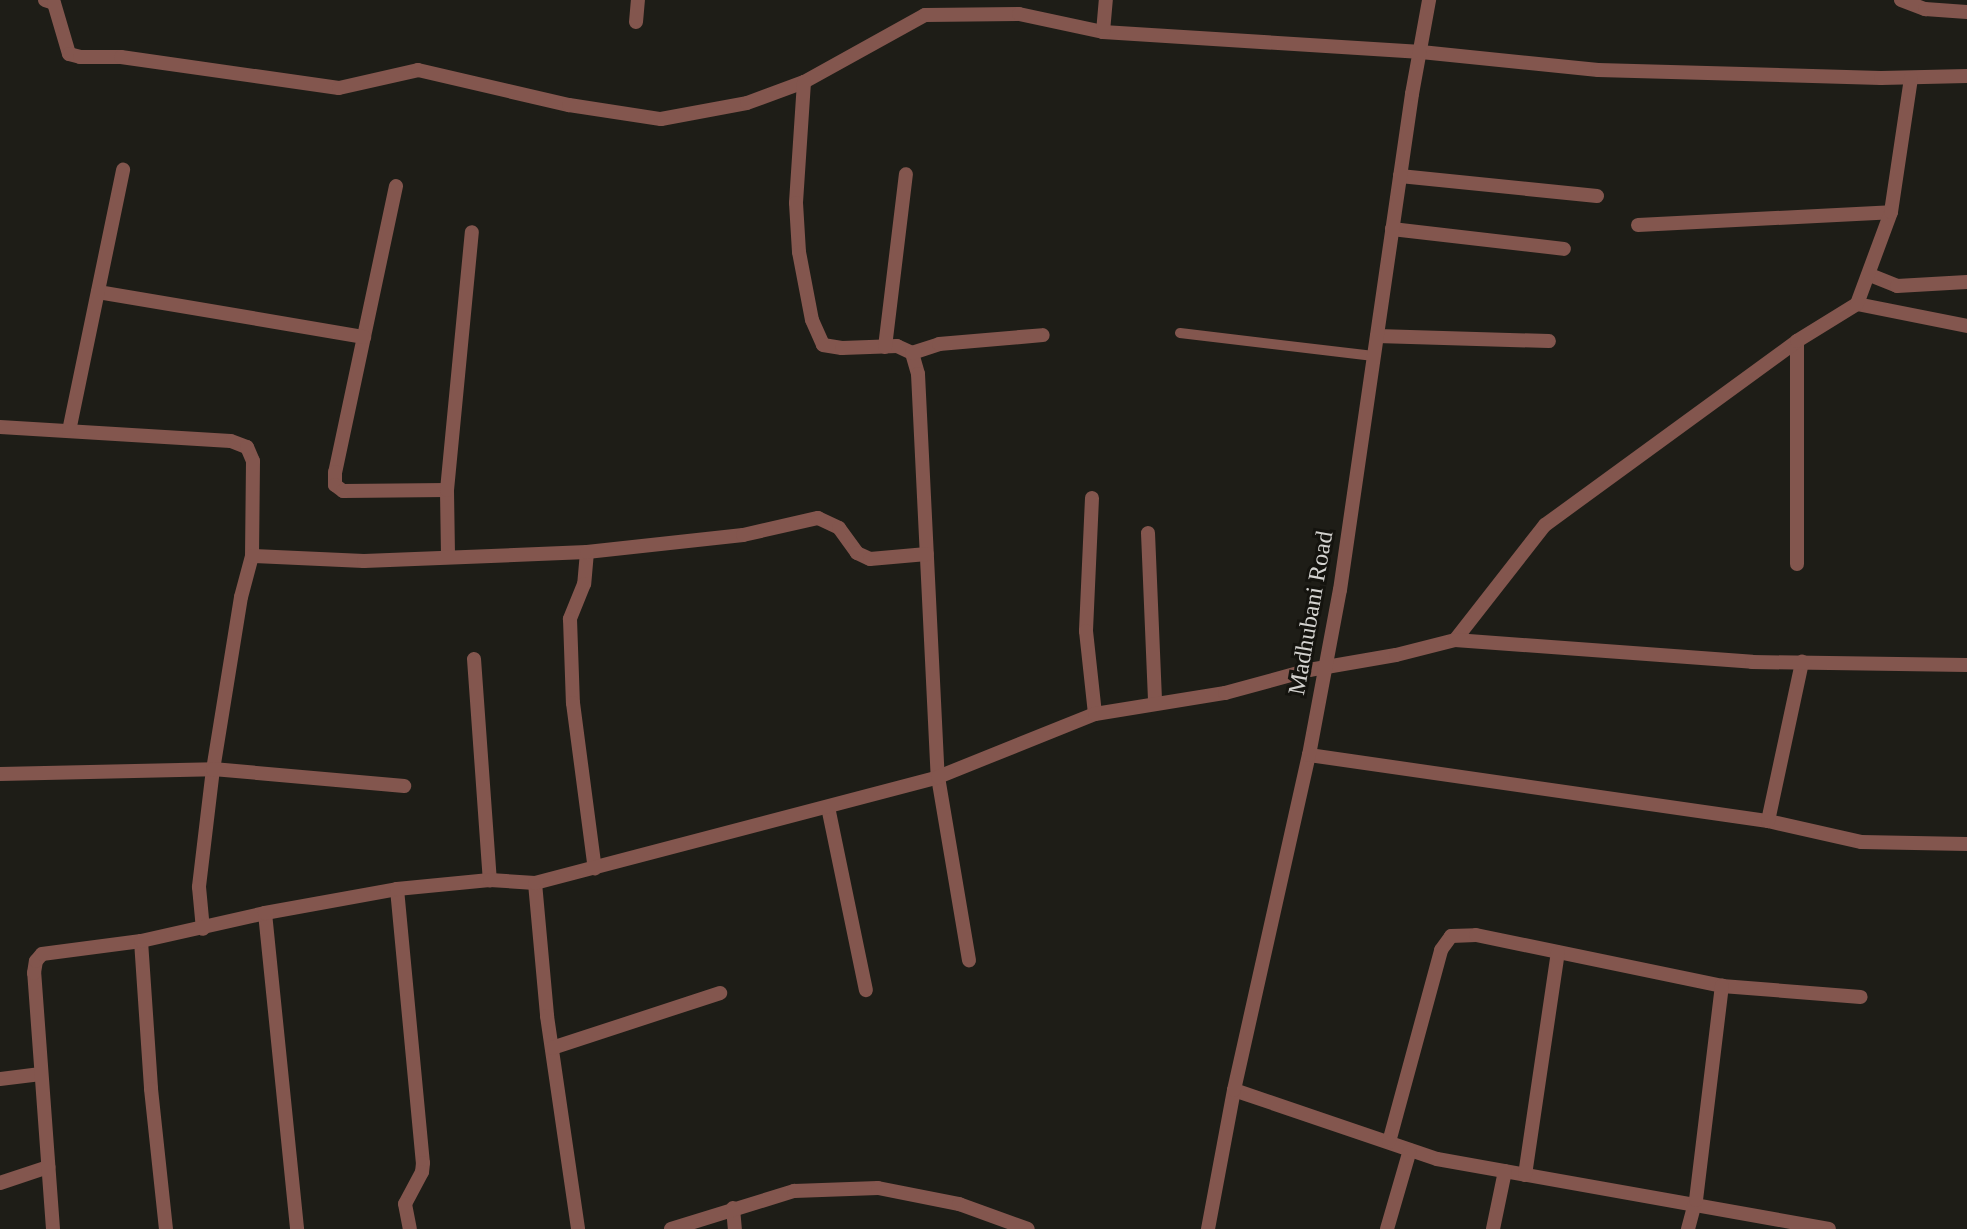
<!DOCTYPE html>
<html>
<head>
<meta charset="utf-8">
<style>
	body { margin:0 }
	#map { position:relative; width:1967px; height:1229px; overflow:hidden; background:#1e1d17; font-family:"Times New Roman",serif }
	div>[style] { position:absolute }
	.service>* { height:10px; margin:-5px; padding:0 5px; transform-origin:5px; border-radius:5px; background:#83564e }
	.minor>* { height:14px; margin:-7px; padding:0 7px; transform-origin:7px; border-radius:7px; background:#83564e }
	span { translate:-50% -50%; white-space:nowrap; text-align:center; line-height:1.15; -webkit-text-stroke:6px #14130e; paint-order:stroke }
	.street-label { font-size:24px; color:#d3d2cf }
</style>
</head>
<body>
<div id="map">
	<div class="service">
		<i style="left:1180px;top:333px;width:195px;rotate:6.8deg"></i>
	</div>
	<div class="minor">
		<i style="left:45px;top:0;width:9px;rotate:18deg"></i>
		<i style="left:54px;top:3px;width:53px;rotate:73.6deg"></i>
		<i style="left:69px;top:54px;width:11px;rotate:15deg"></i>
		<i style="left:80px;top:57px;width:41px"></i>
		<i style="left:121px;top:57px;width:220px;rotate:8.1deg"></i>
		<i style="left:339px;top:88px;width:81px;rotate:-12.8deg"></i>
		<i style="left:418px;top:70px;width:155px;rotate:13.1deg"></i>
		<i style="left:569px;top:105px;width:93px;rotate:8.7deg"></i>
		<i style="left:661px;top:119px;width:87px;rotate:-10.5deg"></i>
		<i style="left:747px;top:103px;width:61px;rotate:-20.2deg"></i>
		<i style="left:804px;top:82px;width:138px;rotate:-29deg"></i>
		<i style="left:925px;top:15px;width:94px;rotate:-0.6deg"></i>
		<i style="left:1019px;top:14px;width:86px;rotate:12.1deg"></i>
		<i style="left:1103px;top:32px;width:319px;rotate:3.6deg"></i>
		<i style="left:1421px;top:52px;width:178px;rotate:5.8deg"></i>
		<i style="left:1598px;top:70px;width:283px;rotate:1.6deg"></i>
		<i style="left:1881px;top:78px;width:86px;rotate:-1.3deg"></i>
		<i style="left:1901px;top:0;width:26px;rotate:21deg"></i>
		<i style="left:1925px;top:9px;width:42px;rotate:4.1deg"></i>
		<i style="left:636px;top:22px;width:22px;rotate:-85deg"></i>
		<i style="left:1103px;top:32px;width:32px;rotate:-85deg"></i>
		<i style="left:804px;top:82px;width:121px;rotate:93.8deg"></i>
		<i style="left:796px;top:203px;width:49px;rotate:86.5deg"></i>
		<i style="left:799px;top:252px;width:69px;rotate:79.2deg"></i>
		<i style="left:812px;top:320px;width:27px;rotate:66deg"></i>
		<i style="left:823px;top:345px;width:19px;rotate:9deg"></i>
		<i style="left:842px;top:348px;width:55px;rotate:-2.1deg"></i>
		<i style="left:897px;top:346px;width:17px;rotate:25deg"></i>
		<i style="left:912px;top:353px;width:22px;rotate:74deg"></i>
		<i style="left:918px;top:374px;width:403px;rotate:87.2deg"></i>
		<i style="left:938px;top:777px;width:186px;rotate:80.4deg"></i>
		<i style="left:1400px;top:176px;width:198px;rotate:5.8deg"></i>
		<i style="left:396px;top:186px;width:292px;rotate:102deg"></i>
		<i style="left:335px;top:472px;width:13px;rotate:90deg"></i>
		<i style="left:335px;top:485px;width:10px;rotate:37deg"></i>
		<i style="left:343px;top:491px;width:104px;rotate:-0.6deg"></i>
		<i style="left:1638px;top:225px;width:253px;rotate:-2.9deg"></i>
		<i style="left:1392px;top:229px;width:173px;rotate:6.6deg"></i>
		<i style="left:1870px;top:275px;width:29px;rotate:22deg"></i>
		<i style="left:1897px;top:286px;width:70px;rotate:-3.3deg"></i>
		<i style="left:98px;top:292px;width:270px;rotate:9.6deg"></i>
		<i style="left:1857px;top:304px;width:112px;rotate:11.3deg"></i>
		<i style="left:1377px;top:336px;width:172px;rotate:1.7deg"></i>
		<i style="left:1797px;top:341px;width:223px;rotate:90deg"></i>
		<i style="left:885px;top:347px;width:174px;rotate:-83.1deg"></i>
		<i style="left:912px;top:353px;width:28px;rotate:-18deg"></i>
		<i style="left:939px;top:344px;width:104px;rotate:-4.9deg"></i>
		<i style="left:0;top:427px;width:231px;rotate:3.5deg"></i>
		<i style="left:231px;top:441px;width:17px;rotate:21deg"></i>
		<i style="left:247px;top:447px;width:15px;rotate:67deg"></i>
		<i style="left:253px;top:461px;width:95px;rotate:90.6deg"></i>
		<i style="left:252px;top:556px;width:42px;rotate:105deg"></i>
		<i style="left:241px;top:597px;width:174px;rotate:99.2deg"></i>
		<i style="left:213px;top:769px;width:119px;rotate:96.8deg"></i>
		<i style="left:199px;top:887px;width:42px;rotate:84.6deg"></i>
		<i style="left:69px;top:431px;width:267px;rotate:-78.3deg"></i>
		<i style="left:1092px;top:498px;width:133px;rotate:92.6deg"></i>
		<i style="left:1086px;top:631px;width:83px;rotate:83.8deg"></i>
		<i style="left:1148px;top:533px;width:169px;rotate:87.6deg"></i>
		<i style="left:587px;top:552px;width:32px;rotate:95deg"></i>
		<i style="left:584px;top:584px;width:38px;rotate:112deg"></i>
		<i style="left:570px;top:619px;width:84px;rotate:88deg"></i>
		<i style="left:573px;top:703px;width:167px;rotate:82.5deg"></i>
		<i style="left:448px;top:555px;width:65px;rotate:-90.9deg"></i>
		<i style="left:447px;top:490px;width:259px;rotate:-84.5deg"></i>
		<i style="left:252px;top:556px;width:112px;rotate:2.6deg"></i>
		<i style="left:364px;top:561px;width:223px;rotate:-2.3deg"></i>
		<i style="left:587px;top:552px;width:157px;rotate:-6.2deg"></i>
		<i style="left:743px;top:535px;width:77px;rotate:-12.8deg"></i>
		<i style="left:818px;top:518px;width:23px;rotate:25deg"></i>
		<i style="left:839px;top:528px;width:31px;rotate:54deg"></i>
		<i style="left:857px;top:553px;width:14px;rotate:25deg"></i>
		<i style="left:870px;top:559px;width:57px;rotate:-5deg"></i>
		<i style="left:1455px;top:640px;width:146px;rotate:-52deg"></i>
		<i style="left:1545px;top:525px;width:312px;rotate:-36.1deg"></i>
		<i style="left:1797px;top:341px;width:70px;rotate:-31.7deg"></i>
		<i style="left:1857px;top:304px;width:98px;rotate:-69.7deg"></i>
		<i style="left:1891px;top:212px;width:135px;rotate:-81.5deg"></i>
		<i style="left:474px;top:659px;width:222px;rotate:85.9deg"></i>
		<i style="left:1309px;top:755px;width:464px;rotate:8.2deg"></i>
		<i style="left:1768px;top:821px;width:95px;rotate:12.7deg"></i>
		<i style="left:1861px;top:842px;width:106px;rotate:1.1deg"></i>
		<i style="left:0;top:774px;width:213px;rotate:-1.3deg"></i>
		<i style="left:213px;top:769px;width:192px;rotate:5.1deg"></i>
		<i style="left:828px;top:807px;width:187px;rotate:78.3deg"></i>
		<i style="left:1768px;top:821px;width:163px;rotate:-77.9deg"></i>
		<i style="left:535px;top:883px;width:134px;rotate:84.8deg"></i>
		<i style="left:547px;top:1016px;width:215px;rotate:81.7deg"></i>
		<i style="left:397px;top:889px;width:275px;rotate:84.6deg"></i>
		<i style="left:423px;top:1163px;width:9px;rotate:96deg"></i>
		<i style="left:422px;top:1172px;width:36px;rotate:118deg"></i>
		<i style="left:405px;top:1204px;width:25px;rotate:79deg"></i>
		<i style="left:265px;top:913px;width:318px;rotate:84.2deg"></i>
		<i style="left:141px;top:941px;width:148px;rotate:86.1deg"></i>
		<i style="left:151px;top:1089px;width:141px;rotate:83.9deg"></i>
		<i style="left:552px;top:1048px;width:177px;rotate:-18.1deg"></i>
		<i style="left:0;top:1079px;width:39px;rotate:-7deg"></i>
		<i style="left:1234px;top:1090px;width:214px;rotate:18.8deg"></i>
		<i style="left:1437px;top:1159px;width:398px;rotate:10.1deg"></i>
		<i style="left:1389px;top:1142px;width:199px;rotate:-74.8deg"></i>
		<i style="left:1441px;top:950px;width:17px;rotate:-54deg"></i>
		<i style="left:1451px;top:936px;width:25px;rotate:-2deg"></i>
		<i style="left:1476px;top:935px;width:251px;rotate:11.7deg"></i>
		<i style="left:1722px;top:986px;width:139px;rotate:4.5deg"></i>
		<i style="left:1525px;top:1175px;width:225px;rotate:-81.6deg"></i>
		<i style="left:0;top:1183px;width:51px;rotate:-18.4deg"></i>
		<i style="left:733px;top:1208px;width:21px;rotate:85deg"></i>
		<i style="left:53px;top:1229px;width:257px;rotate:-94.2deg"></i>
		<i style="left:34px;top:973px;width:12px;rotate:-81deg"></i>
		<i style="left:36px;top:961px;width:9px;rotate:-49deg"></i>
		<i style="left:42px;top:954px;width:100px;rotate:-7.5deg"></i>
		<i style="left:141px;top:941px;width:127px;rotate:-12.7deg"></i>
		<i style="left:265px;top:913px;width:134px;rotate:-10.3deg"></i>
		<i style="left:397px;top:889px;width:93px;rotate:-5.5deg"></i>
		<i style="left:490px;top:880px;width:45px;rotate:3.8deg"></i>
		<i style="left:535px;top:883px;width:417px;rotate:-14.7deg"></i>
		<i style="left:938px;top:777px;width:169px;rotate:-21.9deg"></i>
		<i style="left:1095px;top:714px;width:132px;rotate:-9.2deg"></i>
		<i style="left:1225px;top:693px;width:87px;rotate:-15.3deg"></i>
		<i style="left:1309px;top:670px;width:88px;rotate:-9.8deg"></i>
		<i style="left:1396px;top:655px;width:61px;rotate:-14.3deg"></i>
		<i style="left:1455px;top:640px;width:298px;rotate:4.2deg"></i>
		<i style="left:1752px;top:662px;width:215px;rotate:0.8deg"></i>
		<i style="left:671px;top:1229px;width:129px;rotate:-17.2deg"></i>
		<i style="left:794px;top:1191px;width:84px;rotate:-2deg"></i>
		<i style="left:878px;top:1188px;width:83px;rotate:11.2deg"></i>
		<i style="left:959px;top:1204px;width:73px;rotate:19.9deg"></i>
		<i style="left:1208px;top:1229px;width:141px;rotate:-79.4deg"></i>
		<i style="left:1234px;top:1090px;width:343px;rotate:-77.4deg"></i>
		<i style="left:1309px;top:755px;width:168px;rotate:-79.4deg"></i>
		<i style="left:1340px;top:590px;width:501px;rotate:-81.74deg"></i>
		<i style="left:1412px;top:94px;width:96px;rotate:-79.7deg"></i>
		<i style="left:1387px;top:1229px;width:82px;rotate:-73.8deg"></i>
		<i style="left:1493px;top:1229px;width:59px;rotate:-78.3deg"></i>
		<i style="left:1688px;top:1229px;width:30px;rotate:-75deg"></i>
		<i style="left:1696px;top:1200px;width:216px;rotate:-83.1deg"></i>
	</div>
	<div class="street-label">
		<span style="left:1311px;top:613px;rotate:-80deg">Madhubani Road</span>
	</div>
</div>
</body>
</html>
